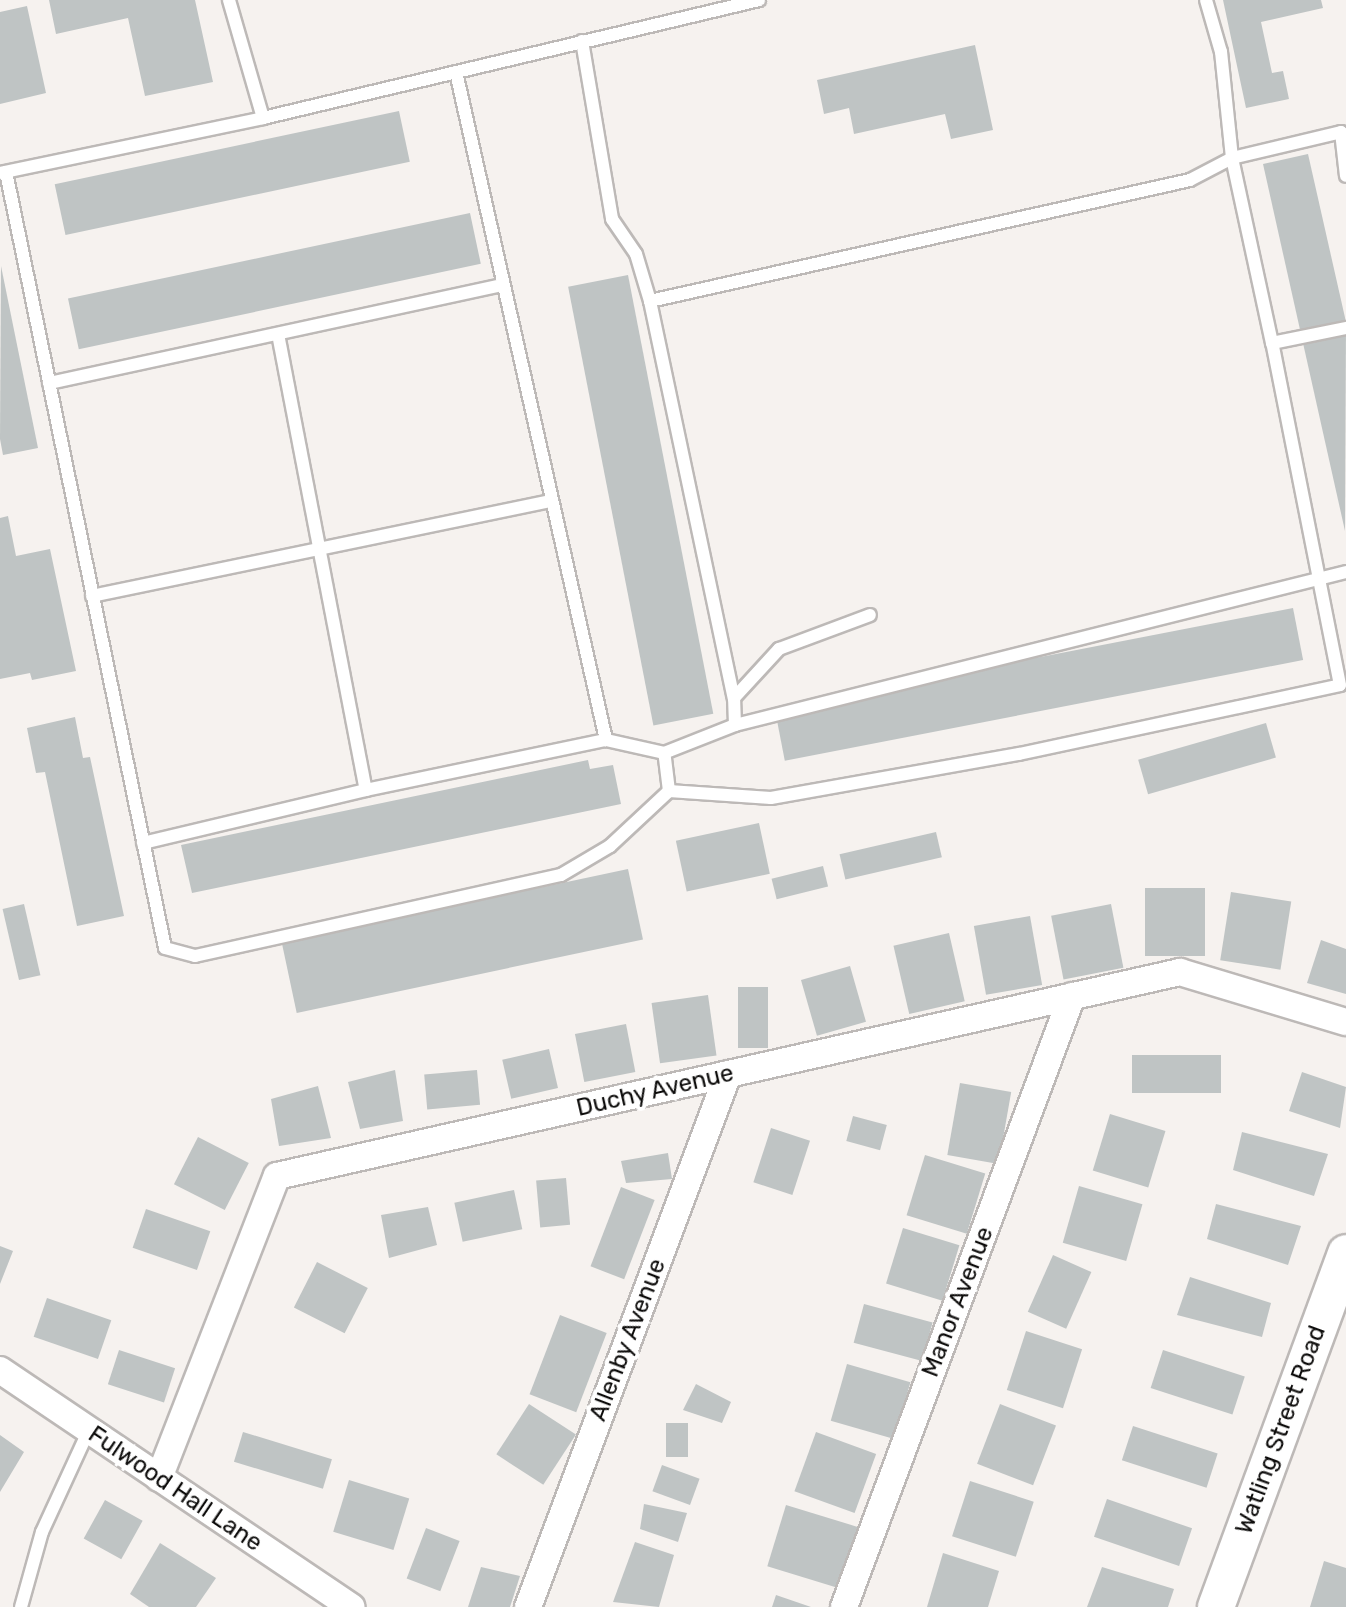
<!DOCTYPE html>
<html>
<head>
<meta charset="utf-8">
<style>
	body { margin:0 }
	#map { position:relative; width:1346px; height:1607px; overflow:hidden; background:#f6f2ef; font-family:Rubik,sans-serif }
	div>[style] { position:absolute }
	.building>* { inset:0; background:#bfc4c4; transform-origin:0 0 }
	.roads { filter:drop-shadow(2px 0 #bdb9b7) drop-shadow(-2px 0 #bdb9b7) drop-shadow(0 2px #bdb9b7) drop-shadow(0 -2px #bdb9b7) }
	.service>* { height:12px; margin:-6px; padding:0 6px; transform-origin:6px; border-radius:6px; background:#fff }
	.minor>* { height:26px; margin:-13px; padding:0 13px; transform-origin:13px; border-radius:13px; background:#fff }
	.secondary>* { height:36px; margin:-18px; padding:0 18px; transform-origin:18px; border-radius:18px; background:#fff }
	span { translate:-50% -50%; white-space:nowrap; text-align:center; line-height:1.15; -webkit-text-stroke:8px #fff; paint-order:stroke }
	.street-label { font-size:24px; color:#0d0c0b }
</style>
</head>
<body>
<div id="map">
	<div class="building">
		<i style="clip-path:polygon(49px 0,195px 0,213px 82px,145px 96px,128px 18px,56px 34px)"></i>
		<i style="clip-path:polygon(1223px 0,1321px 0,1323px 8px,1261px 22px,1272px 73px,1283px 71px,1289px 99px,1246px 108px)"></i>
		<i style="clip-path:polygon(27px 6px,46px 93px,0 104px,0 12px)"></i>
		<i style="clip-path:polygon(975px 45px,993px 130px,951px 139px,945px 114px,854px 134px,849px 108px,824px 114px,817px 80px)"></i>
		<i style="left:399px;top:111px;width:52px;height:352px;rotate:78deg"></i>
		<i style="clip-path:polygon(1308px 154px,1346px 322px,1345px 531px,1263px 164px)"></i>
		<i style="left:470px;top:213px;width:52px;height:411px;rotate:78deg"></i>
		<i style="clip-path:polygon(1px 266px,38px 448px,3px 455px,0 439px)"></i>
		<i style="left:628px;top:275px;width:447px;height:61px;rotate:79deg"></i>
		<i style="clip-path:polygon(8px 516px,16px 556px,50px 549px,76px 671px,32px 680px,30px 673px,0 679px,0 518px)"></i>
		<i style="left:1293px;top:608px;width:53px;height:528px;rotate:79deg"></i>
		<i style="clip-path:polygon(75px 717px,83px 758px,90px 757px,124px 916px,77px 926px,45px 772px,36px 773px,27px 728px)"></i>
		<i style="left:1266px;top:723px;width:36px;height:133px;rotate:74deg"></i>
		<i style="clip-path:polygon(588px 760px,590px 769px,613px 765px,621px 804px,192px 893px,181px 845px)"></i>
		<i style="left:759px;top:823px;width:52px;height:85px;rotate:78deg"></i>
		<i style="left:936px;top:832px;width:26px;height:99px;rotate:77deg"></i>
		<i style="left:823px;top:866px;width:21px;height:53px;rotate:76deg"></i>
		<i style="left:628px;top:869px;width:72px;height:354px;rotate:78deg"></i>
		<i style="left:1205px;top:888px;width:68px;height:60px;rotate:90deg"></i>
		<i style="left:1231px;top:892px;width:61px;height:69px;rotate:9deg"></i>
		<i style="left:24px;top:904px;width:73px;height:22px;rotate:77deg"></i>
		<i style="left:1111px;top:904px;width:65px;height:61px;rotate:79deg"></i>
		<i style="left:1030px;top:916px;width:70px;height:57px;rotate:80deg"></i>
		<i style="left:949px;top:933px;width:70px;height:57px;rotate:77deg"></i>
		<i style="clip-path:polygon(1321px 940px,1346px 949px,1346px 994px,1307px 983px)"></i>
		<i style="left:850px;top:966px;width:58px;height:51px;rotate:74deg"></i>
		<i style="left:738px;top:987px;width:30px;height:61px"></i>
		<i style="left:708px;top:995px;width:61px;height:57px;rotate:82deg"></i>
		<i style="left:626px;top:1024px;width:49px;height:52px;rotate:79deg"></i>
		<i style="left:549px;top:1049px;width:40px;height:48px;rotate:77deg"></i>
		<i style="left:1221px;top:1055px;width:38px;height:89px;rotate:90deg"></i>
		<i style="clip-path:polygon(395px 1070px,403px 1121px,360px 1129px,348px 1082px)"></i>
		<i style="left:477px;top:1070px;width:35px;height:53px;rotate:85deg"></i>
		<i style="clip-path:polygon(1302px 1072px,1346px 1087px,1340px 1128px,1289px 1111px)"></i>
		<i style="left:960px;top:1083px;width:52px;height:73px;rotate:10deg"></i>
		<i style="clip-path:polygon(318px 1086px,331px 1138px,279px 1146px,271px 1099px)"></i>
		<i style="left:1110px;top:1114px;width:58px;height:59px;rotate:17deg"></i>
		<i style="left:853px;top:1116px;width:35px;height:26px;rotate:15deg"></i>
		<i style="left:771px;top:1128px;width:41px;height:57px;rotate:18deg"></i>
		<i style="clip-path:polygon(1242px 1132px,1328px 1154px,1314px 1196px,1233px 1170px)"></i>
		<i style="left:198px;top:1137px;width:57px;height:53px;rotate:27deg"></i>
		<i style="clip-path:polygon(668px 1153px,672px 1179px,626px 1183px,621px 1161px)"></i>
		<i style="left:925px;top:1155px;width:63px;height:63px;rotate:17deg"></i>
		<i style="left:566px;top:1178px;width:47px;height:30px;rotate:85deg"></i>
		<i style="left:1079px;top:1186px;width:66px;height:59px;rotate:16deg"></i>
		<i style="left:621px;top:1187px;width:36px;height:85px;rotate:21deg"></i>
		<i style="left:514px;top:1190px;width:40px;height:61px;rotate:78deg"></i>
		<i style="clip-path:polygon(1216px 1204px,1301px 1226px,1288px 1265px,1207px 1239px)"></i>
		<i style="clip-path:polygon(428px 1207px,437px 1245px,389px 1258px,381px 1215px)"></i>
		<i style="left:146px;top:1209px;width:68px;height:41px;rotate:19deg"></i>
		<i style="left:903px;top:1228px;width:59px;height:58px;rotate:17deg"></i>
		<i style="clip-path:polygon(0 1246px,13px 1251px,0 1284px)"></i>
		<i style="left:1053px;top:1255px;width:42px;height:62px;rotate:24deg"></i>
		<i style="left:317px;top:1262px;width:57px;height:51px;rotate:27deg"></i>
		<i style="clip-path:polygon(1190px 1277px,1271px 1303px,1262px 1337px,1177px 1315px)"></i>
		<i style="left:47px;top:1298px;width:68px;height:41px;rotate:19deg"></i>
		<i style="left:864px;top:1304px;width:71px;height:40px;rotate:15deg"></i>
		<i style="left:560px;top:1315px;width:50px;height:85px;rotate:21deg"></i>
		<i style="left:1026px;top:1331px;width:59px;height:62px;rotate:18deg"></i>
		<i style="left:119px;top:1350px;width:59px;height:36px;rotate:18deg"></i>
		<i style="left:1163px;top:1350px;width:86px;height:40px;rotate:18deg"></i>
		<i style="left:847px;top:1364px;width:66px;height:59px;rotate:16deg"></i>
		<i style="clip-path:polygon(696px 1384px,731px 1402px,722px 1423px,683px 1410px)"></i>
		<i style="left:529px;top:1404px;width:56px;height:60px;rotate:33deg"></i>
		<i style="left:1000px;top:1404px;width:60px;height:64px;rotate:21deg"></i>
		<i style="left:666px;top:1423px;width:22px;height:34px"></i>
		<i style="left:1133px;top:1426px;width:89px;height:36px;rotate:18deg"></i>
		<i style="left:243px;top:1432px;width:93px;height:31px;rotate:17deg"></i>
		<i style="left:816px;top:1432px;width:64px;height:63px;rotate:20deg"></i>
		<i style="clip-path:polygon(0 1435px,24px 1452px,0 1492px)"></i>
		<i style="left:662px;top:1465px;width:40px;height:28px;rotate:20deg"></i>
		<i style="left:349px;top:1480px;width:63px;height:54px;rotate:17deg"></i>
		<i style="left:970px;top:1481px;width:67px;height:58px;rotate:18deg"></i>
		<i style="left:1107px;top:1499px;width:90px;height:40px;rotate:19deg"></i>
		<i style="left:105px;top:1500px;width:43px;height:44px;rotate:29deg"></i>
		<i style="clip-path:polygon(644px 1504px,687px 1513px,678px 1542px,640px 1529px)"></i>
		<i style="left:786px;top:1505px;width:75px;height:64px;rotate:17deg"></i>
		<i style="left:426px;top:1528px;width:36px;height:54px;rotate:21deg"></i>
		<i style="clip-path:polygon(635px 1542px,674px 1555px,659px 1607px,613px 1602px)"></i>
		<i style="clip-path:polygon(160px 1543px,216px 1578px,196px 1607px,149px 1607px,130px 1594px)"></i>
		<i style="clip-path:polygon(943px 1553px,999px 1571px,988px 1607px,927px 1607px)"></i>
		<i style="clip-path:polygon(1324px 1561px,1346px 1568px,1346px 1607px,1310px 1607px)"></i>
		<i style="clip-path:polygon(481px 1567px,520px 1576px,510px 1607px,468px 1607px)"></i>
		<i style="clip-path:polygon(1102px 1567px,1174px 1589px,1168px 1607px,1087px 1607px)"></i>
		<i style="clip-path:polygon(776px 1595px,811px 1607px,772px 1607px)"></i>
	</div>
	<div class="roads">
		<div class="service">
			<i style="left:582px;top:41px;width:181px;rotate:80.4deg"></i>
			<i style="left:612px;top:219px;width:42px;rotate:55.6deg"></i>
			<i style="left:636px;top:254px;width:49px;rotate:73.4deg"></i>
			<i style="left:650px;top:301px;width:553px;rotate:-12.63deg"></i>
			<i style="left:1190px;top:180px;width:47px;rotate:-27.6deg"></i>
			<i style="left:1232px;top:158px;width:107px;rotate:-95.9deg"></i>
			<i style="left:1221px;top:52px;width:54px;rotate:-106.1deg"></i>
			<i style="left:456px;top:72px;width:685px;rotate:77.34deg"></i>
			<i style="left:606px;top:740px;width:59px;rotate:12.6deg"></i>
			<i style="left:263px;top:118px;width:510px;rotate:-13.38deg"></i>
			<i style="left:6px;top:172px;width:792px;rotate:78.42deg"></i>
			<i style="left:165px;top:948px;width:31px;rotate:15deg"></i>
			<i style="left:195px;top:956px;width:375px;rotate:-12.5deg"></i>
			<i style="left:561px;top:875px;width:57px;rotate:-30.6deg"></i>
			<i style="left:610px;top:846px;width:81px;rotate:-43deg"></i>
			<i style="left:669px;top:791px;width:38px;rotate:-97deg"></i>
			<i style="left:664px;top:753px;width:76px;rotate:-21.5deg"></i>
			<i style="left:735px;top:725px;width:630px;rotate:-14.06deg"></i>
			<i style="left:0;top:173px;width:269px;rotate:-11.8deg"></i>
			<i style="left:263px;top:118px;width:123px;rotate:-106.1deg"></i>
			<i style="left:650px;top:301px;width:406px;rotate:78.1deg"></i>
			<i style="left:278px;top:334px;width:464px;rotate:79.1deg"></i>
			<i style="left:1272px;top:343px;width:189px;rotate:-102.2deg"></i>
			<i style="left:1232px;top:158px;width:112px;rotate:-13.4deg"></i>
			<i style="left:1341px;top:132px;width:44px;rotate:83.5deg"></i>
			<i style="left:49px;top:383px;width:464px;rotate:-12.2deg"></i>
			<i style="left:92px;top:596px;width:469px;rotate:-11.7deg"></i>
			<i style="left:735px;top:725px;width:27px;rotate:-92deg"></i>
			<i style="left:734px;top:698px;width:67px;rotate:-47.4deg"></i>
			<i style="left:779px;top:649px;width:97px;rotate:-20.5deg"></i>
			<i style="left:669px;top:791px;width:102px;rotate:3.9deg"></i>
			<i style="left:771px;top:798px;width:252px;rotate:-10.1deg"></i>
			<i style="left:1019px;top:754px;width:328px;rotate:-12.1deg"></i>
			<i style="left:1340px;top:685px;width:349px;rotate:-101.2deg"></i>
			<i style="left:1272px;top:343px;width:76px;rotate:-11.5deg"></i>
			<i style="left:143px;top:843px;width:229px;rotate:-13.4deg"></i>
			<i style="left:366px;top:790px;width:245px;rotate:-11.8deg"></i>
			<i style="left:21px;top:1607px;width:78px;rotate:-74.4deg"></i>
			<i style="left:42px;top:1532px;width:112px;rotate:-65.3deg"></i>
		</div>
		<div class="minor">
			<i style="left:0;top:1370px;width:424px;rotate:34deg"></i>
			<i style="left:159px;top:1478px;width:324px;rotate:-68.7deg"></i>
			<i style="left:277px;top:1176px;width:926px;rotate:-12.73deg"></i>
			<i style="left:1180px;top:972px;width:173px;rotate:16.8deg"></i>
			<i style="left:528px;top:1607px;width:569px;rotate:-69.43deg"></i>
			<i style="left:844px;top:1607px;width:652px;rotate:-69.54deg"></i>
		</div>
		<div class="secondary">
			<i style="left:1216px;top:1607px;width:377px;rotate:-69.8deg"></i>
		</div>
	</div>
	<div class="street-label">
		<span style="left:655px;top:1091px;rotate:-13deg">Duchy Avenue</span>
		<span style="left:958px;top:1302px;rotate:-69deg">Manor Avenue</span>
		<span style="left:628px;top:1340px;rotate:-69deg">Allenby Avenue</span>
		<span style="left:1281px;top:1430px;rotate:-70deg">Watling Street Road</span>
		<span style="left:175px;top:1489px;rotate:34deg">Fulwood Hall Lane</span>
	</div>
</div>
</body>
</html>
